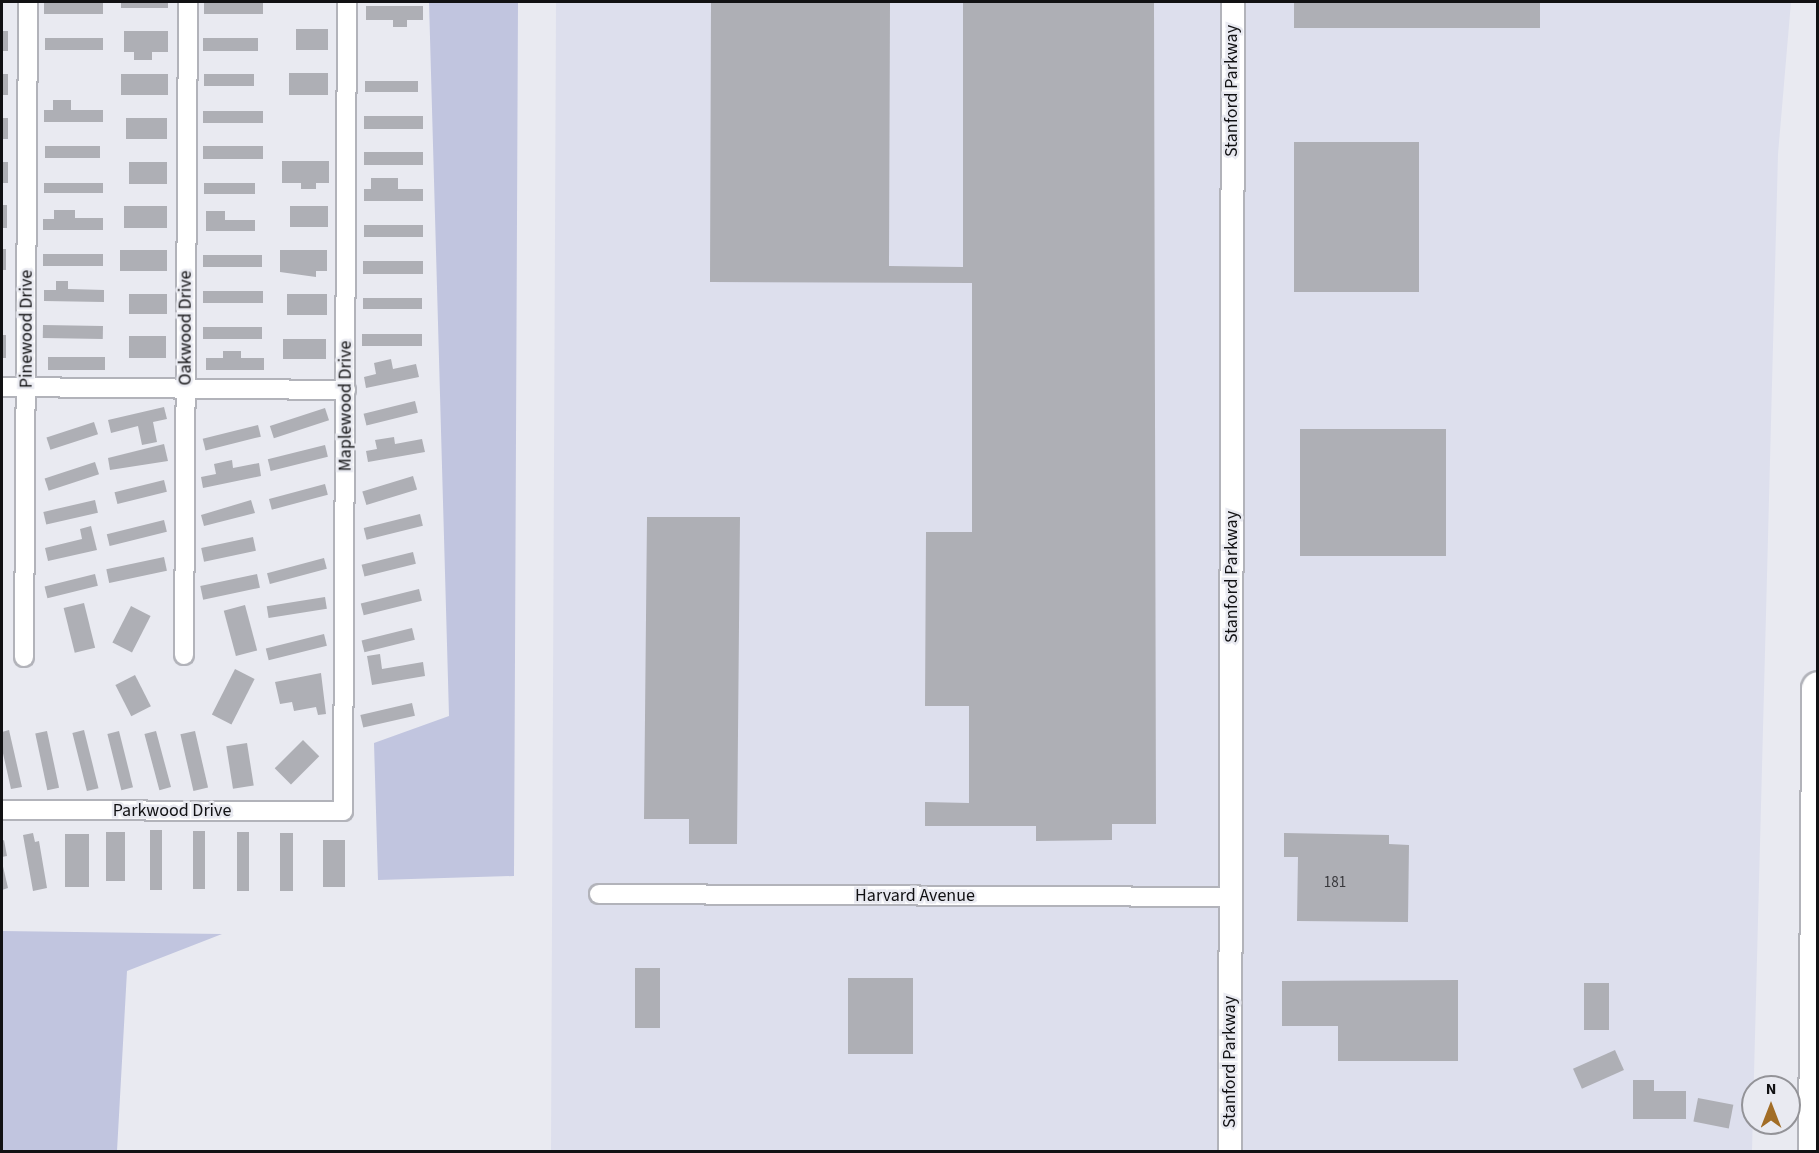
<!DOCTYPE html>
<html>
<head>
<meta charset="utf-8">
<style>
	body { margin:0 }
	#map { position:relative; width:1819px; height:1153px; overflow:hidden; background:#e9eaf1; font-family:"Source Sans 3",sans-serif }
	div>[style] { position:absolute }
	.built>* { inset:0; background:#dddfed }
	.green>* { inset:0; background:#c1c5df }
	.building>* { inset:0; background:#aeafb5; transform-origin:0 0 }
	.roads { filter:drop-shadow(2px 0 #b2b3ba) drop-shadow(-2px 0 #b2b3ba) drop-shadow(0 2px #b2b3ba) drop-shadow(0 -2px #b2b3ba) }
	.minor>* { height:18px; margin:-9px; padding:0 9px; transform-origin:9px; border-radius:9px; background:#fff }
	.tertiary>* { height:22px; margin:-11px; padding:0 11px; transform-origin:11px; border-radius:11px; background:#fff }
	.motorway>* { height:33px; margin:-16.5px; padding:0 16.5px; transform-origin:16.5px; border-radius:16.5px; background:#fff }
	span { translate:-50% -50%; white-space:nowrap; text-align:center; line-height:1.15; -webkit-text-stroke:5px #e9eaf1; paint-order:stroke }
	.number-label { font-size:15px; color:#38383c }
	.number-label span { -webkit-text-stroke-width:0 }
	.street-label { font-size:18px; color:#111113 }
	.frame { position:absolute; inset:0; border:3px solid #111113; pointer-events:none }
	.north { position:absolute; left:1741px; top:1075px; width:60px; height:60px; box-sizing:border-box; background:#e9eaf1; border:2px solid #939398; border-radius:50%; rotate:0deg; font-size:16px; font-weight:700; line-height:24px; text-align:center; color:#111113 }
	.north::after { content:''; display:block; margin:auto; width:21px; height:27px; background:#a26d26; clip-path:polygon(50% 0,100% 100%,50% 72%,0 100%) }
</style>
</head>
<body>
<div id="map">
	<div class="built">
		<i style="clip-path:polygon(556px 2px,1791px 2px,1778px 154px,1752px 1151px,551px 1151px)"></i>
	</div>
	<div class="green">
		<i style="clip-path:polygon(429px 2px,518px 2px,514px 876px,378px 880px,374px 743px,449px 716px)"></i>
		<i style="clip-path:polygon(2px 931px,222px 934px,127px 971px,117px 1151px,2px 1151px)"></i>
	</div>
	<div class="building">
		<i style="clip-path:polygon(54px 2px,103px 3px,103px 14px,44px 14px,44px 3px)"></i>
		<i style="left:121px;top:2px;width:47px;height:6px"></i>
		<i style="left:204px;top:2px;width:59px;height:12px"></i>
		<i style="clip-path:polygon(711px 2px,890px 2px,889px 266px,963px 267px,963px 2px,1154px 2px,1156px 824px,1112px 824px,1112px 840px,1036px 841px,1036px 826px,925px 826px,925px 802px,969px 803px,969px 706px,925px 706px,926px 532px,972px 532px,972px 283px,710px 282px)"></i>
		<i style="left:1294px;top:2px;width:246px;height:26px"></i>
		<i style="clip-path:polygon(366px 6px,423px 6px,423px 20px,407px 20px,407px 27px,393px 27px,393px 20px,366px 20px)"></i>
		<i style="left:296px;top:29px;width:32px;height:21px"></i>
		<i style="left:2px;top:31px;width:6px;height:20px"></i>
		<i style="clip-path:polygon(124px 31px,168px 31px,168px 52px,152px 52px,152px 60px,134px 60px,134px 52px,124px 52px)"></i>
		<i style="left:45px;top:38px;width:58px;height:12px"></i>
		<i style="left:203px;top:38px;width:55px;height:13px"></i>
		<i style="left:289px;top:73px;width:39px;height:22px"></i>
		<i style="left:2px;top:74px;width:6px;height:21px"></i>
		<i style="left:121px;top:74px;width:47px;height:21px"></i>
		<i style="left:204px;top:74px;width:50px;height:12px"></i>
		<i style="left:365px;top:81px;width:53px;height:11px"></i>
		<i style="clip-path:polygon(53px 100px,71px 100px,71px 110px,103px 110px,103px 122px,44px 122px,44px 110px,53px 110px)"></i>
		<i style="left:203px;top:111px;width:60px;height:12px"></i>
		<i style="left:364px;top:116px;width:59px;height:13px"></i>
		<i style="left:2px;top:118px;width:6px;height:21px"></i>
		<i style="left:126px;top:118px;width:41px;height:21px"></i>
		<i style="left:1294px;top:142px;width:125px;height:150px"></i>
		<i style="left:45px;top:146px;width:55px;height:12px"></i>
		<i style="left:203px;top:146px;width:60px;height:13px"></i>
		<i style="left:364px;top:152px;width:59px;height:13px"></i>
		<i style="clip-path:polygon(282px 161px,329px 161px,329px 183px,316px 183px,316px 189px,301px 189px,301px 183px,282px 183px)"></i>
		<i style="left:2px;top:162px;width:6px;height:21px"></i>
		<i style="left:129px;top:162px;width:38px;height:22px"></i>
		<i style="clip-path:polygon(371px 178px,398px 178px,398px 189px,423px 189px,423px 201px,364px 201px,364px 189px,371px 189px)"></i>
		<i style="left:44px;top:183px;width:59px;height:10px"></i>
		<i style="left:204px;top:183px;width:51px;height:11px"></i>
		<i style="left:2px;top:205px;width:5px;height:23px"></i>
		<i style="left:124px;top:206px;width:43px;height:22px"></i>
		<i style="left:290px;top:206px;width:38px;height:21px"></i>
		<i style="clip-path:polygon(54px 210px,75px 210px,75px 218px,103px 218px,103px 230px,43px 230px,43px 219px,54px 219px)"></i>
		<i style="clip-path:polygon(206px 211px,225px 211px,225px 220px,255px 220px,255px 231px,206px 231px)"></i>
		<i style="left:364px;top:225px;width:59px;height:12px"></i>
		<i style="left:2px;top:249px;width:4px;height:21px"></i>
		<i style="left:120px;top:250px;width:47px;height:21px"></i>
		<i style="clip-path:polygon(280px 250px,327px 250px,327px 271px,316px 271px,316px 277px,280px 272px)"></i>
		<i style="left:43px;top:254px;width:60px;height:12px"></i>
		<i style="left:203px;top:255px;width:59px;height:12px"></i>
		<i style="left:363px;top:261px;width:60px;height:13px"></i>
		<i style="clip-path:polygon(56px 281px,68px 281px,68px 289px,104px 290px,104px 302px,44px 301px,44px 290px,56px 290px)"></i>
		<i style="left:203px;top:291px;width:60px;height:12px"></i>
		<i style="left:129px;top:294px;width:38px;height:20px"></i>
		<i style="left:287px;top:294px;width:40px;height:21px"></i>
		<i style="left:363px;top:298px;width:59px;height:11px"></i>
		<i style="left:43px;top:325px;width:60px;height:13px;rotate:1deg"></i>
		<i style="left:203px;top:327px;width:59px;height:12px"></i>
		<i style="left:362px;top:334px;width:60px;height:12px"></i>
		<i style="left:2px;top:335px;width:4px;height:23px"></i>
		<i style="left:129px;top:336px;width:37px;height:22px"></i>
		<i style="left:283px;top:339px;width:43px;height:20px"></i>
		<i style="clip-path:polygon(223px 351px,241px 351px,241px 358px,264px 358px,264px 370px,206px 370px,206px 358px,223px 358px)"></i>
		<i style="left:48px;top:357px;width:57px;height:13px"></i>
		<i style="clip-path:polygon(391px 359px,393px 369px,416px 364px,419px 377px,366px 388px,364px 377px,376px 374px,374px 363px)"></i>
		<i style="left:415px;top:401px;width:12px;height:53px;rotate:76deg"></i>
		<i style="clip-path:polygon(164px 407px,167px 419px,153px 422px,157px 442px,142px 445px,138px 426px,111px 433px,108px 420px)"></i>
		<i style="left:325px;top:408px;width:13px;height:58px;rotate:72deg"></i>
		<i style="left:94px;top:422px;width:13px;height:50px;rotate:72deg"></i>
		<i style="left:258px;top:425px;width:12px;height:57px;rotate:76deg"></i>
		<i style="left:1300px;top:429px;width:146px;height:127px"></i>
		<i style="clip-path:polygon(394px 437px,395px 444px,422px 439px,425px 452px,368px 462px,366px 451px,377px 449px,375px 440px)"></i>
		<i style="clip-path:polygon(164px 444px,168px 461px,110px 470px,108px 458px)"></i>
		<i style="left:325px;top:445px;width:12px;height:59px;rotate:76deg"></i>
		<i style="clip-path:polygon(232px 460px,233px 468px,259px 463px,261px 476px,203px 488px,201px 477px,216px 474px,214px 464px)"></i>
		<i style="left:95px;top:462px;width:13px;height:53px;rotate:72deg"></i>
		<i style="left:413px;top:476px;width:14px;height:53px;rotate:73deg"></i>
		<i style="left:164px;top:480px;width:12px;height:51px;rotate:76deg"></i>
		<i style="left:325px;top:484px;width:11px;height:58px;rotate:75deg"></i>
		<i style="left:95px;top:500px;width:13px;height:53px;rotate:77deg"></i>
		<i style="clip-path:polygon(251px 500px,255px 513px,204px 526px,201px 515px)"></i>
		<i style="left:420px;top:514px;width:12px;height:58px;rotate:76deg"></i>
		<i style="clip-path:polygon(647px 517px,740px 517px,737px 844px,689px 844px,689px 819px,644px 819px)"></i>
		<i style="left:164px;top:520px;width:12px;height:59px;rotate:76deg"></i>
		<i style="clip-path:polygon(91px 526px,97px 550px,48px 561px,45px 548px,82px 539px,80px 529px)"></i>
		<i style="left:253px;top:537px;width:14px;height:53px;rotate:78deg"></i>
		<i style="left:413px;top:552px;width:12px;height:53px;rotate:76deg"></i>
		<i style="left:164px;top:557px;width:14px;height:59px;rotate:78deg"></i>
		<i style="left:324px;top:558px;width:11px;height:59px;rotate:75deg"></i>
		<i style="left:95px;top:574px;width:12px;height:52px;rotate:76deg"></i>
		<i style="left:257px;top:574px;width:14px;height:58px;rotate:78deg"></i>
		<i style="left:419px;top:589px;width:12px;height:60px;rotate:76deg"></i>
		<i style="left:325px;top:597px;width:12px;height:59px;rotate:81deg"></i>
		<i style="left:84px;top:603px;width:46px;height:21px;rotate:76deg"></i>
		<i style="left:245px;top:605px;width:47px;height:22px;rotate:75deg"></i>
		<i style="left:131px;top:606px;width:22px;height:41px;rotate:27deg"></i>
		<i style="left:412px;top:628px;width:12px;height:52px;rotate:76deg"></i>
		<i style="left:324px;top:634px;width:12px;height:60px;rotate:76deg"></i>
		<i style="clip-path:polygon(380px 654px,382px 669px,423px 662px,425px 676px,372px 685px,367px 656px)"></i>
		<i style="left:235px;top:669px;width:22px;height:51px;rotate:27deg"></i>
		<i style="clip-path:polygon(321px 673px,326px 714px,318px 715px,316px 707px,294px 711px,292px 702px,280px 704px,275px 682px)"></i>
		<i style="left:135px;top:675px;width:35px;height:22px;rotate:63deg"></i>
		<i style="left:412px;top:703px;width:13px;height:53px;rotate:77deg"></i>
		<i style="clip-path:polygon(9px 730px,22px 787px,11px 789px,2px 749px,2px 732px)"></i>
		<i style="left:84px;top:730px;width:60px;height:12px;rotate:76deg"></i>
		<i style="left:47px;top:731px;width:58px;height:12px;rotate:78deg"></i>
		<i style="left:119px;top:731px;width:58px;height:12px;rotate:76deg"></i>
		<i style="left:156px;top:731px;width:58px;height:12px;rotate:75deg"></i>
		<i style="left:195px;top:731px;width:58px;height:15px;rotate:77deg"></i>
		<i style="left:303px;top:740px;width:23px;height:40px;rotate:45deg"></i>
		<i style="left:247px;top:743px;width:43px;height:21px;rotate:81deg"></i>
		<i style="left:150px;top:830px;width:12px;height:60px"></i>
		<i style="left:193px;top:831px;width:12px;height:58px"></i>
		<i style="left:106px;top:832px;width:19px;height:49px"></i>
		<i style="left:237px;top:832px;width:12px;height:59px"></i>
		<i style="clip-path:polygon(33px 833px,35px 842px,39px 841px,47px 888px,33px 891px,23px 835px)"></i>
		<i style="left:280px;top:833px;width:13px;height:58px"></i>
		<i style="clip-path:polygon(1284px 833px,1389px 835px,1389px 844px,1409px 845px,1408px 922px,1297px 921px,1298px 857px,1284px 857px)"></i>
		<i style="left:65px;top:834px;width:24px;height:53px"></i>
		<i style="clip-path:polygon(4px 840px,7px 856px,2px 857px,2px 841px)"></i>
		<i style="left:323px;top:840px;width:22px;height:47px"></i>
		<i style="clip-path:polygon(2px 862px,8px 888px,2px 890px)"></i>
		<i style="left:635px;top:968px;width:25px;height:60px"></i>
		<i style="left:848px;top:978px;width:65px;height:76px"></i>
		<i style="clip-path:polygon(1458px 980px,1458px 1061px,1338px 1061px,1338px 1026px,1282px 1026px,1282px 981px)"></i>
		<i style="left:1584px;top:983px;width:25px;height:47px"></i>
		<i style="left:1615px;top:1050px;width:22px;height:46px;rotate:66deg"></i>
		<i style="clip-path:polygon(1633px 1080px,1654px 1080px,1654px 1091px,1686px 1091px,1686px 1119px,1633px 1119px)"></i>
		<i style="left:1698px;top:1098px;width:36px;height:24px;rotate:11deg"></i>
	</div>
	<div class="roads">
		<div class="minor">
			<i style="left:2px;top:387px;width:344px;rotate:0.5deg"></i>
			<i style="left:184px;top:655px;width:653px;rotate:-89.65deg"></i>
			<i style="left:24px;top:657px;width:655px;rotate:-89.65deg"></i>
			<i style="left:2px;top:810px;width:341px;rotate:0.2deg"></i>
			<i style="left:343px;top:811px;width:809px;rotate:-89.72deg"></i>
			<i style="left:599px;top:894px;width:631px;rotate:0.27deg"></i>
		</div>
		<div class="tertiary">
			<i style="left:1230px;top:1152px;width:1150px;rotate:-89.85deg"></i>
		</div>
		<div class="motorway">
			<i style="left:1815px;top:1152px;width:464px;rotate:-89.6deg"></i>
		</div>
	</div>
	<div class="number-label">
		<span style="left:1335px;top:883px">181</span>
	</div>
	<div class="street-label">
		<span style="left:1232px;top:91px;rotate:-90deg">Stanford Parkway</span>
		<span style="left:186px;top:328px;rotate:-90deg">Oakwood Drive</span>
		<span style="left:27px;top:329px;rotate:-90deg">Pinewood Drive</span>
		<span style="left:346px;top:406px;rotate:-90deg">Maplewood Drive</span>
		<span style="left:1232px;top:577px;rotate:-90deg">Stanford Parkway</span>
		<span style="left:172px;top:811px">Parkwood Drive</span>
		<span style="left:915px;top:896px">Harvard Avenue</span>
		<span style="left:1230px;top:1062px;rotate:-90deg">Stanford Parkway</span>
	</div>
	<div class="frame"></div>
	<div class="north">N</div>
</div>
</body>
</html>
